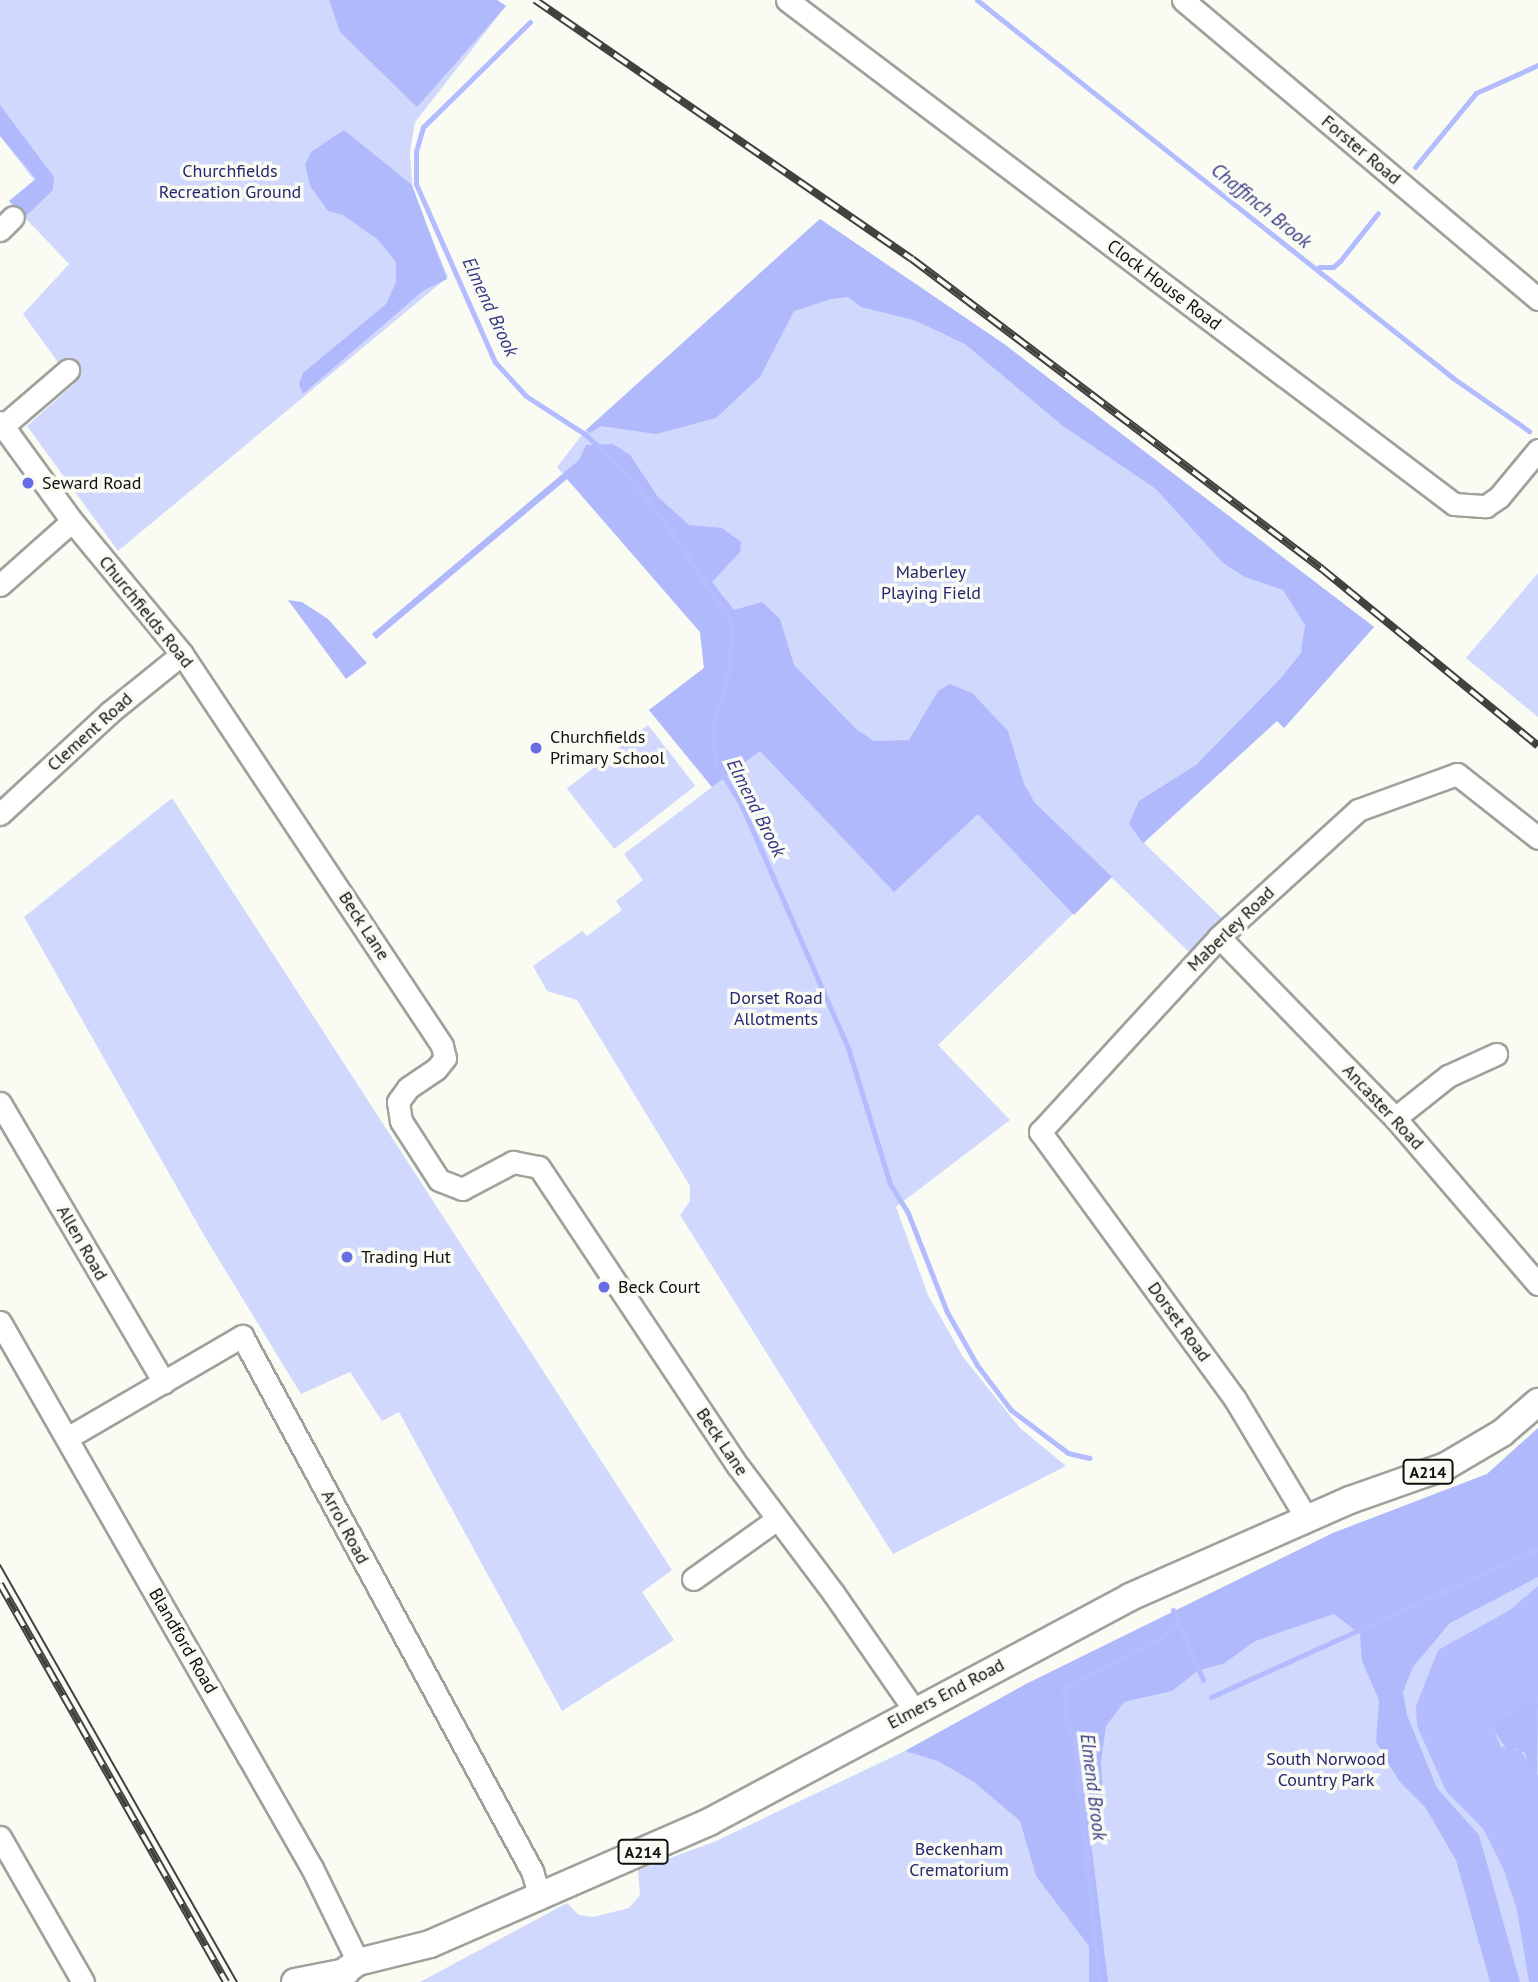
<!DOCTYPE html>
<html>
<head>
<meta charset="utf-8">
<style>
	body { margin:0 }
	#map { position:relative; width:1538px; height:1982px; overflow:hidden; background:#fafcf4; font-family:"PT Sans",sans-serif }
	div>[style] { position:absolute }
	.green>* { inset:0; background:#d1d8fe; transform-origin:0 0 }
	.forest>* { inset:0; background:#b0b9fc }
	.water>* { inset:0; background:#b2bcff }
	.stream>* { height:5px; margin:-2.5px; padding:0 2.5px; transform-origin:2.5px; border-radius:2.5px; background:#b2bcff }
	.roads { filter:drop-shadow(2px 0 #a0a19b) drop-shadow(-2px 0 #a0a19b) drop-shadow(0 2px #a0a19b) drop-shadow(0 -2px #a0a19b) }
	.minor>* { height:21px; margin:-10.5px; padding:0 10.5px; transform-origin:10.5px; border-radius:10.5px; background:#fff }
	.major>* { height:26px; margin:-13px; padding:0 13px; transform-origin:13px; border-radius:13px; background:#fff }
	.tram>* { height:2px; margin:-1px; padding:0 1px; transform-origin:1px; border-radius:1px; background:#41413e }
	.rail>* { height:8px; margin-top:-4px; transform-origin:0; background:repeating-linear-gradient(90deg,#fafcf4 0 16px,#41413e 0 32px); box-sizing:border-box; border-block:2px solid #41413e }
	.dots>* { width:19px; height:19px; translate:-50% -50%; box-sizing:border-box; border:4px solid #fafcf4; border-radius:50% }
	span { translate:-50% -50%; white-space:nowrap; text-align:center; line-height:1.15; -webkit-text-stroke:7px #fafcf4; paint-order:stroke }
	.shield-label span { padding:2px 5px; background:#fafcf4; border:2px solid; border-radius:5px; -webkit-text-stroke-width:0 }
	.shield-label { font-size:16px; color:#0f0f0d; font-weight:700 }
	.street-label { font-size:18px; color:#0f0f0d }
	.park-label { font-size:18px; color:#272570 }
	.poi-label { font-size:18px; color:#0f0f0d }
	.left { translate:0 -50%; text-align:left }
	.water-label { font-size:19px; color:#373985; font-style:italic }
</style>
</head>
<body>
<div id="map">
	<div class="green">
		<i style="clip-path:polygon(0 0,497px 0,506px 6px,415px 122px,410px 152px,413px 194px,448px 277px,118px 551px,27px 426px,74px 384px,23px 314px,69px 264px,9px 201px,34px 180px,0 136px)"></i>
		<i style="clip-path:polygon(820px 219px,1004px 344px,1374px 627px,1284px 728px,1277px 721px,1144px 843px,1223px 919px,1190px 953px,1111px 877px,938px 1045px,1010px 1120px,896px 1207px,928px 1295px,963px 1357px,1020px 1428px,1066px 1466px,893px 1554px,680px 1215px,690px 1201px,690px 1186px,577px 1000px,547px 991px,533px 966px,582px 931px,587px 936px,622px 910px,616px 901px,643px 880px,624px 854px,712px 787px,649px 710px,704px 668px,700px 632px,557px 467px,586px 430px)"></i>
		<i style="clip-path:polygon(1538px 573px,1538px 717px,1466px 658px)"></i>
		<i style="left:648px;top:725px;width:77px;height:103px;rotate:52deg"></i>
		<i style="clip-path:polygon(172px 798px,672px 1570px,642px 1592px,674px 1640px,562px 1711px,399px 1412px,382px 1421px,350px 1372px,301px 1394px,205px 1237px,24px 917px)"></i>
		<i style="clip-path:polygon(1538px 1428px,1538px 1982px,420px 1982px,567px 1903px,579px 1915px,593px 1917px,629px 1908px,640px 1895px,638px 1870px,716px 1841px,905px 1751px,1026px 1684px,1333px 1533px,1487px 1474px)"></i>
	</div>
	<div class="forest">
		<i style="clip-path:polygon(329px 0,497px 0,506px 6px,417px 107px,340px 32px)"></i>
		<i style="clip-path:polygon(0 105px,54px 177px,53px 190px,25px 217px,9px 201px,36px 179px,0 136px)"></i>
		<i style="clip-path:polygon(344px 130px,412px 185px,447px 279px,424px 290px,303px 394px,299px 384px,303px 373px,386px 304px,396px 282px,396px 262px,377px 239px,343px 215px,328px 211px,310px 186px,305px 164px,311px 152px)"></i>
		<i style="clip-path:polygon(820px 219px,1004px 344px,1374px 627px,1284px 728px,1277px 721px,1143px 843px,1129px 824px,1139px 801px,1196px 765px,1280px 679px,1301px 653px,1305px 625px,1283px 590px,1245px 577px,1223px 563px,1156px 489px,1063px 426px,965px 344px,914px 320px,861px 307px,848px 297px,831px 299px,794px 311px,760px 377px,716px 418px,656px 434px,601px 426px,590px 433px,586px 430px)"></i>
		<i style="clip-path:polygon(613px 444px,630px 455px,658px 497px,689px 525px,722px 528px,741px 542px,740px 552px,712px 582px,734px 610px,762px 602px,780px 619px,794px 665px,856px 729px,874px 741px,909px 740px,938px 691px,950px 684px,972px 693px,1008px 731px,1024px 784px,1035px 803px,1112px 877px,1074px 915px,978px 814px,894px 892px,760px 751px,712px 787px,649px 710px,704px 668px,700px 632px,567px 479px,376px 639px,372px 634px,579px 460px,586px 445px)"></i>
		<i style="clip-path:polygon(288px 600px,302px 602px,328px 619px,367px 663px,346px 679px)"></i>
		<i style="clip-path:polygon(1538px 1428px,1538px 1577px,1450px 1623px,1413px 1667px,1403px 1692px,1407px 1715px,1437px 1788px,1479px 1835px,1520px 1982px,1490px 1982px,1456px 1860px,1425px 1807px,1399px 1781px,1376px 1742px,1379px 1700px,1362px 1661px,1360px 1634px,1334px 1614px,1255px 1641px,1223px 1664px,1199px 1670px,1172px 1691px,1124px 1702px,1106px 1726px,1101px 1762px,1103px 1803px,1091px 1842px,1108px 1982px,1089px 1982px,1089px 1946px,1036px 1876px,1020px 1821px,974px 1782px,938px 1761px,905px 1751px,1026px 1684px,1333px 1533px,1487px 1474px)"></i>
		<i style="clip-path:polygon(1526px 1701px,1538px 1704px,1537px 1774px,1530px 1769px,1525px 1753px,1515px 1748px,1508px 1751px,1494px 1731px,1497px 1720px,1517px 1712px)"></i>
	</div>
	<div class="water">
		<i style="clip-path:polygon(1538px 1586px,1538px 1704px,1526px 1701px,1517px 1713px,1497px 1720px,1494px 1731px,1501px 1747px,1520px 1750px,1538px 1775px,1538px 1982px,1529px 1982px,1517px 1910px,1503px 1868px,1484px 1830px,1446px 1791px,1417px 1726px,1416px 1706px,1438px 1650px,1510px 1610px)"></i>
	</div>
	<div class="stream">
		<i style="left:977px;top:0;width:608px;rotate:38.45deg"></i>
		<i style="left:1453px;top:378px;width:93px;rotate:34.9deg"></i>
		<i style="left:530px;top:22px;width:150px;rotate:135.5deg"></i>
		<i style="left:423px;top:127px;width:26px;rotate:106deg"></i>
		<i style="left:416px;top:152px;width:32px;rotate:90deg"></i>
		<i style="left:416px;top:184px;width:195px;rotate:66.1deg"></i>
		<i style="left:495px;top:362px;width:46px;rotate:47.6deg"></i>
		<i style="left:526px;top:396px;width:72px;rotate:33deg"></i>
		<i style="left:586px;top:435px;width:45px;rotate:43.2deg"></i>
		<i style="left:619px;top:466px;width:64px;rotate:50.1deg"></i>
		<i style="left:660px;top:515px;width:123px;rotate:56.3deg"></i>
		<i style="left:728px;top:617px;width:11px;rotate:68deg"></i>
		<i style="left:732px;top:627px;width:45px;rotate:95.1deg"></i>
		<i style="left:728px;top:672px;width:61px;rotate:105.2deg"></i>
		<i style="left:712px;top:731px;width:31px;rotate:84deg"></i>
		<i style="left:715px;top:762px;width:49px;rotate:58.2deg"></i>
		<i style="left:741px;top:804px;width:266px;rotate:66.3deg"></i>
		<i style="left:848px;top:1048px;width:142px;rotate:72.8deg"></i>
		<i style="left:890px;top:1184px;width:34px;rotate:58deg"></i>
		<i style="left:908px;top:1213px;width:106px;rotate:68.5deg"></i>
		<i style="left:947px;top:1312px;width:61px;rotate:60.5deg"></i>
		<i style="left:977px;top:1365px;width:56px;rotate:52.9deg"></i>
		<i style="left:1011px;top:1410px;width:71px;rotate:37deg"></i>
		<i style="left:1068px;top:1453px;width:22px;rotate:13deg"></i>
		<i style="left:1415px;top:167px;width:96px;rotate:-50.5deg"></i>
		<i style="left:1476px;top:93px;width:68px;rotate:-24.3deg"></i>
		<i style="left:1319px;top:267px;width:14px"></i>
		<i style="left:1333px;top:267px;width:9px;rotate:-41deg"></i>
		<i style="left:1340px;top:261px;width:61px;rotate:-51.6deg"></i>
		<i style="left:1173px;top:1610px;width:76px;rotate:66.8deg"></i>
		<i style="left:1211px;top:1697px;width:359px;rotate:-24.4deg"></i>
		<i style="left:1099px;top:1982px;width:247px;rotate:-95.8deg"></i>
		<i style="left:1074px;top:1736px;width:21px;rotate:-115deg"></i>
		<i style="left:1065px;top:1717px;width:29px;rotate:-92deg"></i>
		<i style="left:1064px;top:1688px;width:115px;rotate:-27.5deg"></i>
		<i style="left:1166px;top:1635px;width:19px;rotate:-47deg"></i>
	</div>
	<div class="roads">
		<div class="minor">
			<i style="left:787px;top:0;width:836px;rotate:37.08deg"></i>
			<i style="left:1454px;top:504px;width:32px;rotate:4deg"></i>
			<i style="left:1486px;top:506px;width:16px;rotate:-35deg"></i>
			<i style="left:1499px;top:497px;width:61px;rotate:-50.3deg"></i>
			<i style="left:1183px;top:0;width:464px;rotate:40.1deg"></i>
			<i style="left:0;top:230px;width:18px;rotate:-45deg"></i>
			<i style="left:0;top:422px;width:122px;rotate:54deg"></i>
			<i style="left:72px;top:521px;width:173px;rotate:50.4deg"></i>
			<i style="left:182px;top:654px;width:470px;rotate:56.4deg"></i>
			<i style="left:442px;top:1046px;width:12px;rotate:76deg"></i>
			<i style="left:445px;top:1058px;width:14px;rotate:129deg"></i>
			<i style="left:436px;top:1069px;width:34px;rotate:146deg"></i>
			<i style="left:408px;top:1088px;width:17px;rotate:126deg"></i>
			<i style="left:398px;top:1102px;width:19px;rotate:81deg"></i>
			<i style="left:401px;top:1121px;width:70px;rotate:57.2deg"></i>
			<i style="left:439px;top:1180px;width:25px;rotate:21deg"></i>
			<i style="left:462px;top:1189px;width:58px;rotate:-27.9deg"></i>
			<i style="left:513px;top:1162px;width:26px;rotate:11deg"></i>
			<i style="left:539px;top:1167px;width:359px;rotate:56.4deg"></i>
			<i style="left:738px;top:1466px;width:160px;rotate:53.1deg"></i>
			<i style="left:834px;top:1594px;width:142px;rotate:55.3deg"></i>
			<i style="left:3px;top:426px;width:86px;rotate:-40.7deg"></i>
			<i style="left:0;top:585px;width:96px;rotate:-41.6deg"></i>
			<i style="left:0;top:814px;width:150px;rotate:-42.8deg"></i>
			<i style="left:110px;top:712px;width:92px;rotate:-38.9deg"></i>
			<i style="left:1219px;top:937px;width:252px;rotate:45.8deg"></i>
			<i style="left:1395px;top:1118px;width:219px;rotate:49.3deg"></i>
			<i style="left:0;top:1103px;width:324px;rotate:59.6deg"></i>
			<i style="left:1395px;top:1118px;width:68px;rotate:-38.4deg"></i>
			<i style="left:1448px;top:1076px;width:53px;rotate:-24.6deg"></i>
			<i style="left:0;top:1322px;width:629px;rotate:60.26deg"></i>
			<i style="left:312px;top:1868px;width:105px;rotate:63.9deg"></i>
			<i style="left:67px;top:1438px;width:203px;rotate:-30.2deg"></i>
			<i style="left:242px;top:1336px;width:609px;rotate:61.54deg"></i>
			<i style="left:532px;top:1871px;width:28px;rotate:73deg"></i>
			<i style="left:1307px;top:1519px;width:140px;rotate:-121deg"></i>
			<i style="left:1235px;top:1399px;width:331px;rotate:-126.1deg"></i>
			<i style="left:1040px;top:1132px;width:265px;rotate:-47.4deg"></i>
			<i style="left:1219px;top:937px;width:188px;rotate:-42.4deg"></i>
			<i style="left:1358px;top:810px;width:105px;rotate:-20deg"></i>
			<i style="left:1457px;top:774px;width:103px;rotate:38.3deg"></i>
			<i style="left:693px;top:1579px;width:103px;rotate:-35.5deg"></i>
			<i style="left:0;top:1837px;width:167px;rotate:60.2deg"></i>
		</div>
		<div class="major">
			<i style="left:295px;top:1982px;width:52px;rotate:-11.1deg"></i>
			<i style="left:330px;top:1982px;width:34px;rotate:-36deg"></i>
			<i style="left:358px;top:1962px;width:74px;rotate:-14deg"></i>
			<i style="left:430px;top:1944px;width:305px;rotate:-23.6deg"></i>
			<i style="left:709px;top:1822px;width:477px;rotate:-28.1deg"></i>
			<i style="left:1130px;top:1597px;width:240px;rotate:-23.8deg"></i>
			<i style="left:1350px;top:1500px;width:102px;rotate:-19.5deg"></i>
			<i style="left:1446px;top:1466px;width:65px;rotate:-30.5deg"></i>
			<i style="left:1502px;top:1433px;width:48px;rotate:-40.7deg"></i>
		</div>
	</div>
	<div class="tram">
		<i style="left:0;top:1565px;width:480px;rotate:60.4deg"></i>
	</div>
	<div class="rail">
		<i style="left:535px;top:0;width:457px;rotate:34.5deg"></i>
		<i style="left:912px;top:259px;width:514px;rotate:37.09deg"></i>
		<i style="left:1322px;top:569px;width:279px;rotate:39.3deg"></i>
		<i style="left:0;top:1584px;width:458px;rotate:60.4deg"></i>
	</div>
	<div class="dots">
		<i style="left:28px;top:483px;background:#686de6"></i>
		<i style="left:536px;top:748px;background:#686de6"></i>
		<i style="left:347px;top:1257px;background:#686de6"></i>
		<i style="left:604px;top:1287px;background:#686de6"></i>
	</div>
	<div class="shield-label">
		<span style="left:1428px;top:1472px">A214</span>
		<span style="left:643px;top:1852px">A214</span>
	</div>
	<div class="street-label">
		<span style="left:1361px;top:150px;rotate:40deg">Forster Road</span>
		<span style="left:1164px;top:285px;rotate:37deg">Clock House Road</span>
		<span style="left:146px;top:612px;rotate:51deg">Churchfields Road</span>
		<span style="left:90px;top:732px;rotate:-42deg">Clement Road</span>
		<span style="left:364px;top:926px;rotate:57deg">Beck Lane</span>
		<span style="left:1231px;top:929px;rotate:-44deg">Maberley Road</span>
		<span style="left:1383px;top:1107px;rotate:47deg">Ancaster Road</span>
		<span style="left:82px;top:1243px;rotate:60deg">Allen Road</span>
		<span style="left:1179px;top:1322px;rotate:54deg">Dorset Road</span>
		<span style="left:722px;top:1442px;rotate:56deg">Beck Lane</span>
		<span style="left:345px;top:1527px;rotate:62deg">Arrol Road</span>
		<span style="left:183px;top:1641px;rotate:60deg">Blandford Road</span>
		<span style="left:946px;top:1694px;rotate:-28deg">Elmers End Road</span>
	</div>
	<div class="park-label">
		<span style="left:230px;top:182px">Churchfields<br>Recreation Ground</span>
		<span style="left:931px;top:583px">Maberley<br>Playing Field</span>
		<span style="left:776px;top:1009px">Dorset Road<br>Allotments</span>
		<span style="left:1326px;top:1770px">South Norwood<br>Country Park</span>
		<span style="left:959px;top:1860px">Beckenham<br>Crematorium</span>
	</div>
	<div class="poi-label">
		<span class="left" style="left:42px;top:483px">Seward Road</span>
		<span class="left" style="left:550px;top:748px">Churchfields<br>Primary School</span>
		<span class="left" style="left:361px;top:1257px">Trading Hut</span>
		<span class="left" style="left:618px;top:1287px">Beck Court</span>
	</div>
	<div class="water-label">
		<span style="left:1261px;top:206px;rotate:39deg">Chaffinch Brook</span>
		<span style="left:490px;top:307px;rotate:65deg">Elmend Brook</span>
		<span style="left:756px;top:808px;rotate:63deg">Elmend Brook</span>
		<span style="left:1093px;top:1787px;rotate:83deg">Elmend Brook</span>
	</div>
</div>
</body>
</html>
